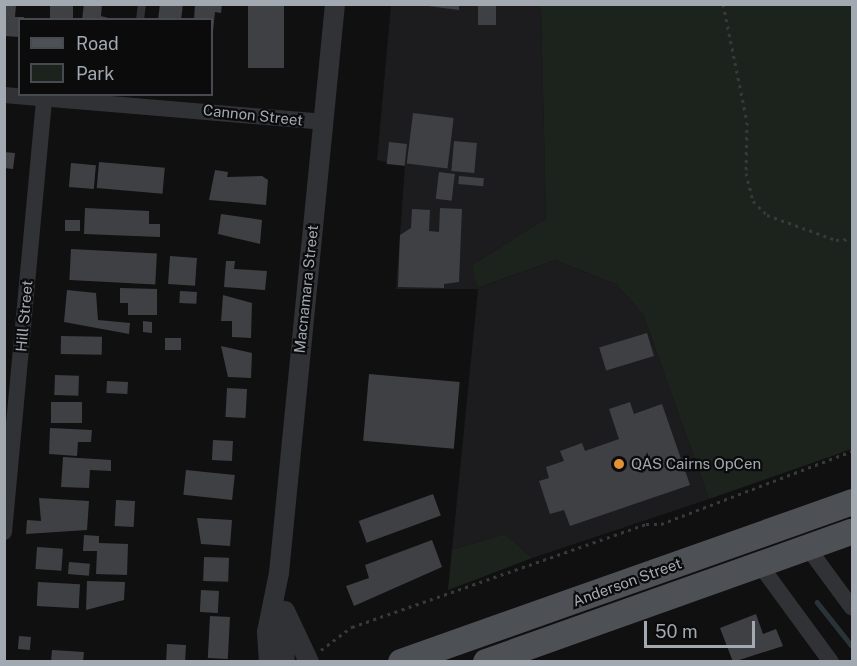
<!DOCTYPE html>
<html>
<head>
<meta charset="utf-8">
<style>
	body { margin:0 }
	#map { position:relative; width:857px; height:666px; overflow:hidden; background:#101011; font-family:"Public Sans",sans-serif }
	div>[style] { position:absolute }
	.built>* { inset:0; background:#1c1c1e }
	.green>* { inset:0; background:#1c231c }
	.stream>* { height:4.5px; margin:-2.25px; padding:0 2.25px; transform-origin:2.25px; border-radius:2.25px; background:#2a3438 }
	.building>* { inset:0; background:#3f4044; transform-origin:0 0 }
	.path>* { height:3px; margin-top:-1.5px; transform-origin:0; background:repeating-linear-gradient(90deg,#37393d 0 3px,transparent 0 7.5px) }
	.service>* { height:8px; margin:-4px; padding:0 4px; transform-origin:4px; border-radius:4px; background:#313236 }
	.minor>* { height:16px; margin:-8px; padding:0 8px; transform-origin:8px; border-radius:8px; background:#313236 }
	.tertiary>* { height:20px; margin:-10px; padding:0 10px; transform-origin:10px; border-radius:10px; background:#313236 }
	.primary>* { height:26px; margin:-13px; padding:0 13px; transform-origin:13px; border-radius:13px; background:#4d5054 }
	.dots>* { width:16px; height:16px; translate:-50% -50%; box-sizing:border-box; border:3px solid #0b0b0c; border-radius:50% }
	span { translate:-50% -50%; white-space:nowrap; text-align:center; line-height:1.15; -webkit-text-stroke:4.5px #0b0b0c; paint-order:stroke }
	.street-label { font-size:15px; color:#a2a9b1 }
	.poi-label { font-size:15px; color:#a2a9b1 }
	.left { translate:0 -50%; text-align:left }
	.frame { position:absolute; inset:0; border:6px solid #a2a9b1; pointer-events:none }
	.legend { position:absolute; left:18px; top:18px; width:195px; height:78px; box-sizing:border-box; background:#0b0b0c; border:2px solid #474a4e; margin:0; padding:8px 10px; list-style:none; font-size:18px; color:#a2a9b1 }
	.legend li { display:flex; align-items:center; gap:12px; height:30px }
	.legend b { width:30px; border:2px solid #474a4e }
	.scale { position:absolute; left:644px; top:621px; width:111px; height:27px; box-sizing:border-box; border:3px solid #a2a9b1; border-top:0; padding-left:8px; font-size:18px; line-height:21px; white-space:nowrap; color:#a2a9b1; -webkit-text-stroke:4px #0b0b0c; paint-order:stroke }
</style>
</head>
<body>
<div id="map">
	<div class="built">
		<i style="clip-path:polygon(391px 5px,541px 5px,546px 219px,472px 265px,479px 288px,555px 260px,616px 284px,643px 314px,709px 499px,532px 558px,505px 534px,452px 550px,478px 289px,396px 289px,405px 166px,377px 160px)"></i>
	</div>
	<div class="green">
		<i style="clip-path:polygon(541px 5px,852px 5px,852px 449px,709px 499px,643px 314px,616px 284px,555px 260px,478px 288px,472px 265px,546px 219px)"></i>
		<i style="clip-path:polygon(505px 534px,532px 558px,448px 590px,452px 550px)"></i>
	</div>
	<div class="stream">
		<i style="left:817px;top:602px;width:56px;rotate:51.5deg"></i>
	</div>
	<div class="building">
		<i style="clip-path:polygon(4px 4px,16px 5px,15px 17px,24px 17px,20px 37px,4px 36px)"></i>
		<i style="left:50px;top:4px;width:23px;height:16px"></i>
		<i style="clip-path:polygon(84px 4px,102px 4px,101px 16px,116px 20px,82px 20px)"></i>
		<i style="clip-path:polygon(160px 4px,183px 4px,181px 20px,158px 20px)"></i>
		<i style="clip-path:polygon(195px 4px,222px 4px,221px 13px,215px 12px,213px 31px,212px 20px,194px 20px)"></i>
		<i style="left:248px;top:4px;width:36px;height:64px"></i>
		<i style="clip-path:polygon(412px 4px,459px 4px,459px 10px)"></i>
		<i style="left:478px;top:4px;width:18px;height:21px"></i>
		<i style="left:413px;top:113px;width:41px;height:51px;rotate:7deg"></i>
		<i style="left:454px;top:141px;width:23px;height:30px;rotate:5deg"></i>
		<i style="left:389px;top:142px;width:18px;height:22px;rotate:6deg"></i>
		<i style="clip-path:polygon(4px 152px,15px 153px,13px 169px,4px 168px)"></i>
		<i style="left:99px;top:162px;width:66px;height:26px;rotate:5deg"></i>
		<i style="left:71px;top:163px;width:25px;height:24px;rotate:5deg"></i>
		<i style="clip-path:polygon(215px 170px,228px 172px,227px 177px,262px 176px,268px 180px,266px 205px,209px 200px)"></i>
		<i style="left:439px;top:172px;width:16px;height:27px;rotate:7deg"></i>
		<i style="left:459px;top:176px;width:25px;height:8px;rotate:5deg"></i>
		<i style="clip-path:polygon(85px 208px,149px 211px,149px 224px,160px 224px,160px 237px,84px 234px)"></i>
		<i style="clip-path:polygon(440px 208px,462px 209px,459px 282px,444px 284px,444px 288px,398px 287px,400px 235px,411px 228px,412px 209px,430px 210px,429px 231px,439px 232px)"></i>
		<i style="clip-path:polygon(221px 214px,262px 220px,260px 244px,218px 234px)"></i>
		<i style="left:65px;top:220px;width:15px;height:11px"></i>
		<i style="left:71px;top:249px;width:86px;height:31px;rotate:3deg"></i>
		<i style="left:170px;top:256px;width:27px;height:28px;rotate:4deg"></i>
		<i style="clip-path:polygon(226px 261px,235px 261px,234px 269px,267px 271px,265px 290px,224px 287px)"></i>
		<i style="clip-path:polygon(120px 288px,157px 289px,157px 315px,128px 315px,128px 303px,120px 303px)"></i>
		<i style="clip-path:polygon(67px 290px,96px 293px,98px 320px,130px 323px,129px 334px,64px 322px)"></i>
		<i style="left:180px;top:291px;width:17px;height:12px;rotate:3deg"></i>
		<i style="clip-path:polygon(223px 295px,252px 303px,251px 338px,232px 337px,232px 321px,221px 321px)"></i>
		<i style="clip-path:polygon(143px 321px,152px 322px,152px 333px,143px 332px)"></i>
		<i style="left:647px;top:333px;width:24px;height:50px;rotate:73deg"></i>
		<i style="left:61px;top:336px;width:41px;height:18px;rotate:1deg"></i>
		<i style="left:165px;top:338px;width:16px;height:12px"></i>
		<i style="clip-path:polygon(221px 346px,252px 353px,251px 378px,228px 377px)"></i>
		<i style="left:369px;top:374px;width:91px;height:67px;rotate:5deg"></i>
		<i style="left:55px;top:375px;width:24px;height:20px;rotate:2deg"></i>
		<i style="left:107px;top:381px;width:21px;height:12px;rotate:3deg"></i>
		<i style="left:227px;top:388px;width:20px;height:29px;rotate:3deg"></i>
		<i style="left:51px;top:402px;width:31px;height:21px"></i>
		<i style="clip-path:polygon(630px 402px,634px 414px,662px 404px,690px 485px,570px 526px,564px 510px,550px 514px,539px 481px,549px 478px,546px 467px,564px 461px,560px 451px,582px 443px,585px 451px,619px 439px,609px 409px)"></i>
		<i style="clip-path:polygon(50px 428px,92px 430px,91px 442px,78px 442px,77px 456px,49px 454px)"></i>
		<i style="left:213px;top:440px;width:20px;height:20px;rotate:3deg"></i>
		<i style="clip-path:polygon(63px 457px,111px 460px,111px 471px,90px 470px,89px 488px,61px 487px)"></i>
		<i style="left:186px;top:470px;width:49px;height:25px;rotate:6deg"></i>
		<i style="left:433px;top:494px;width:23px;height:79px;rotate:70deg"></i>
		<i style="clip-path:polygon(39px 498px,89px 501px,87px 530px,26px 534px,27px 520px,41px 521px)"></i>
		<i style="left:116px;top:500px;width:19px;height:26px;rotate:3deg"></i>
		<i style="clip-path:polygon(197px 518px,232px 520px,230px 546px,201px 544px)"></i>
		<i style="clip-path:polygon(84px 535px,99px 536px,99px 543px,128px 544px,127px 575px,96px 574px,97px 551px,83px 551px)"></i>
		<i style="clip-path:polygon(432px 540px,442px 567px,354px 606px,346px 586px,369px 578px,365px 565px)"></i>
		<i style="left:37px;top:547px;width:26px;height:22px;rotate:4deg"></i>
		<i style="left:204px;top:557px;width:25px;height:24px;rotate:2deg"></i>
		<i style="left:69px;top:562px;width:21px;height:12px;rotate:5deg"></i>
		<i style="clip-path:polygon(87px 581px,125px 582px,124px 600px,86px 610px)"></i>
		<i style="left:38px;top:582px;width:42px;height:24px;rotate:3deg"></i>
		<i style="left:201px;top:590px;width:18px;height:22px;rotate:3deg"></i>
		<i style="clip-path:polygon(756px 614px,763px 634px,776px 629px,783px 646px,733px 662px,720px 628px)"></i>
		<i style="left:210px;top:616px;width:20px;height:42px;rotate:3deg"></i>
		<i style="left:19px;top:636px;width:12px;height:13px;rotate:5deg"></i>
		<i style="left:167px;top:644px;width:19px;height:18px;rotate:3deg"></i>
		<i style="clip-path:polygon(52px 650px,84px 652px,83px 662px,51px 662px)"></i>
	</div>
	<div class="path">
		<i style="left:723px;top:4px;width:120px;rotate:78.5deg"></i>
		<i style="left:747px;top:122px;width:51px;rotate:91.1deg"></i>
		<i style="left:746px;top:173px;width:29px;rotate:76deg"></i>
		<i style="left:753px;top:201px;width:20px;rotate:45deg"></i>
		<i style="left:767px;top:215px;width:73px;rotate:19.9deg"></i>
		<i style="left:836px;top:240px;width:16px;rotate:-4deg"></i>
		<i style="left:321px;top:650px;width:39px;rotate:-37deg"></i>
		<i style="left:352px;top:627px;width:312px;rotate:-19.3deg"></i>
		<i style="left:646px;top:524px;width:15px"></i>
		<i style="left:661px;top:524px;width:204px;rotate:-20.9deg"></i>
	</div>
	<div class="service">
		<i style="left:140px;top:20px;width:16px;rotate:-83deg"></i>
	</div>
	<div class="minor">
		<i style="left:4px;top:95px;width:320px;rotate:4.8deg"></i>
		<i style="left:4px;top:532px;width:435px;rotate:-84.7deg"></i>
		<i style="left:808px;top:548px;width:74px;rotate:53.7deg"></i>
		<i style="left:760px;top:565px;width:120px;rotate:53.8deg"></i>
	</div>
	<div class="tertiary">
		<i style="left:285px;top:611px;width:56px;rotate:64.8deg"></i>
		<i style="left:280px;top:615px;width:47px;rotate:83.9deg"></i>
		<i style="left:269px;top:662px;width:30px;rotate:-94deg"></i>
		<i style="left:267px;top:632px;width:60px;rotate:-78.5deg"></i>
		<i style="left:279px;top:573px;width:572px;rotate:-84.38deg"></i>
	</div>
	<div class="primary">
		<i style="left:401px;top:662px;width:479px;rotate:-19.5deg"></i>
		<i style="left:486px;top:662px;width:388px;rotate:-19.6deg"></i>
	</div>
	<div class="dots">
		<i style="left:619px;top:464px;background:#e49035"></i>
	</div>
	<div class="street-label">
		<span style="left:253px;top:115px;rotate:6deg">Cannon Street</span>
		<span style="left:306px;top:289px;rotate:-84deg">Macnamara Street</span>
		<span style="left:24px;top:316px;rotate:-85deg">Hill Street</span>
		<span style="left:627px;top:582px;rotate:-20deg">Anderson Street</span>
	</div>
	<div class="poi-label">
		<span class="left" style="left:631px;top:464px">QAS Cairns OpCen</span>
	</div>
	<div class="frame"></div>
	<ul class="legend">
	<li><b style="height:8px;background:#4d5054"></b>Road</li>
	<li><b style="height:16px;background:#1c231c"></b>Park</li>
	</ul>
	<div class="scale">50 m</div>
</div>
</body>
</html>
